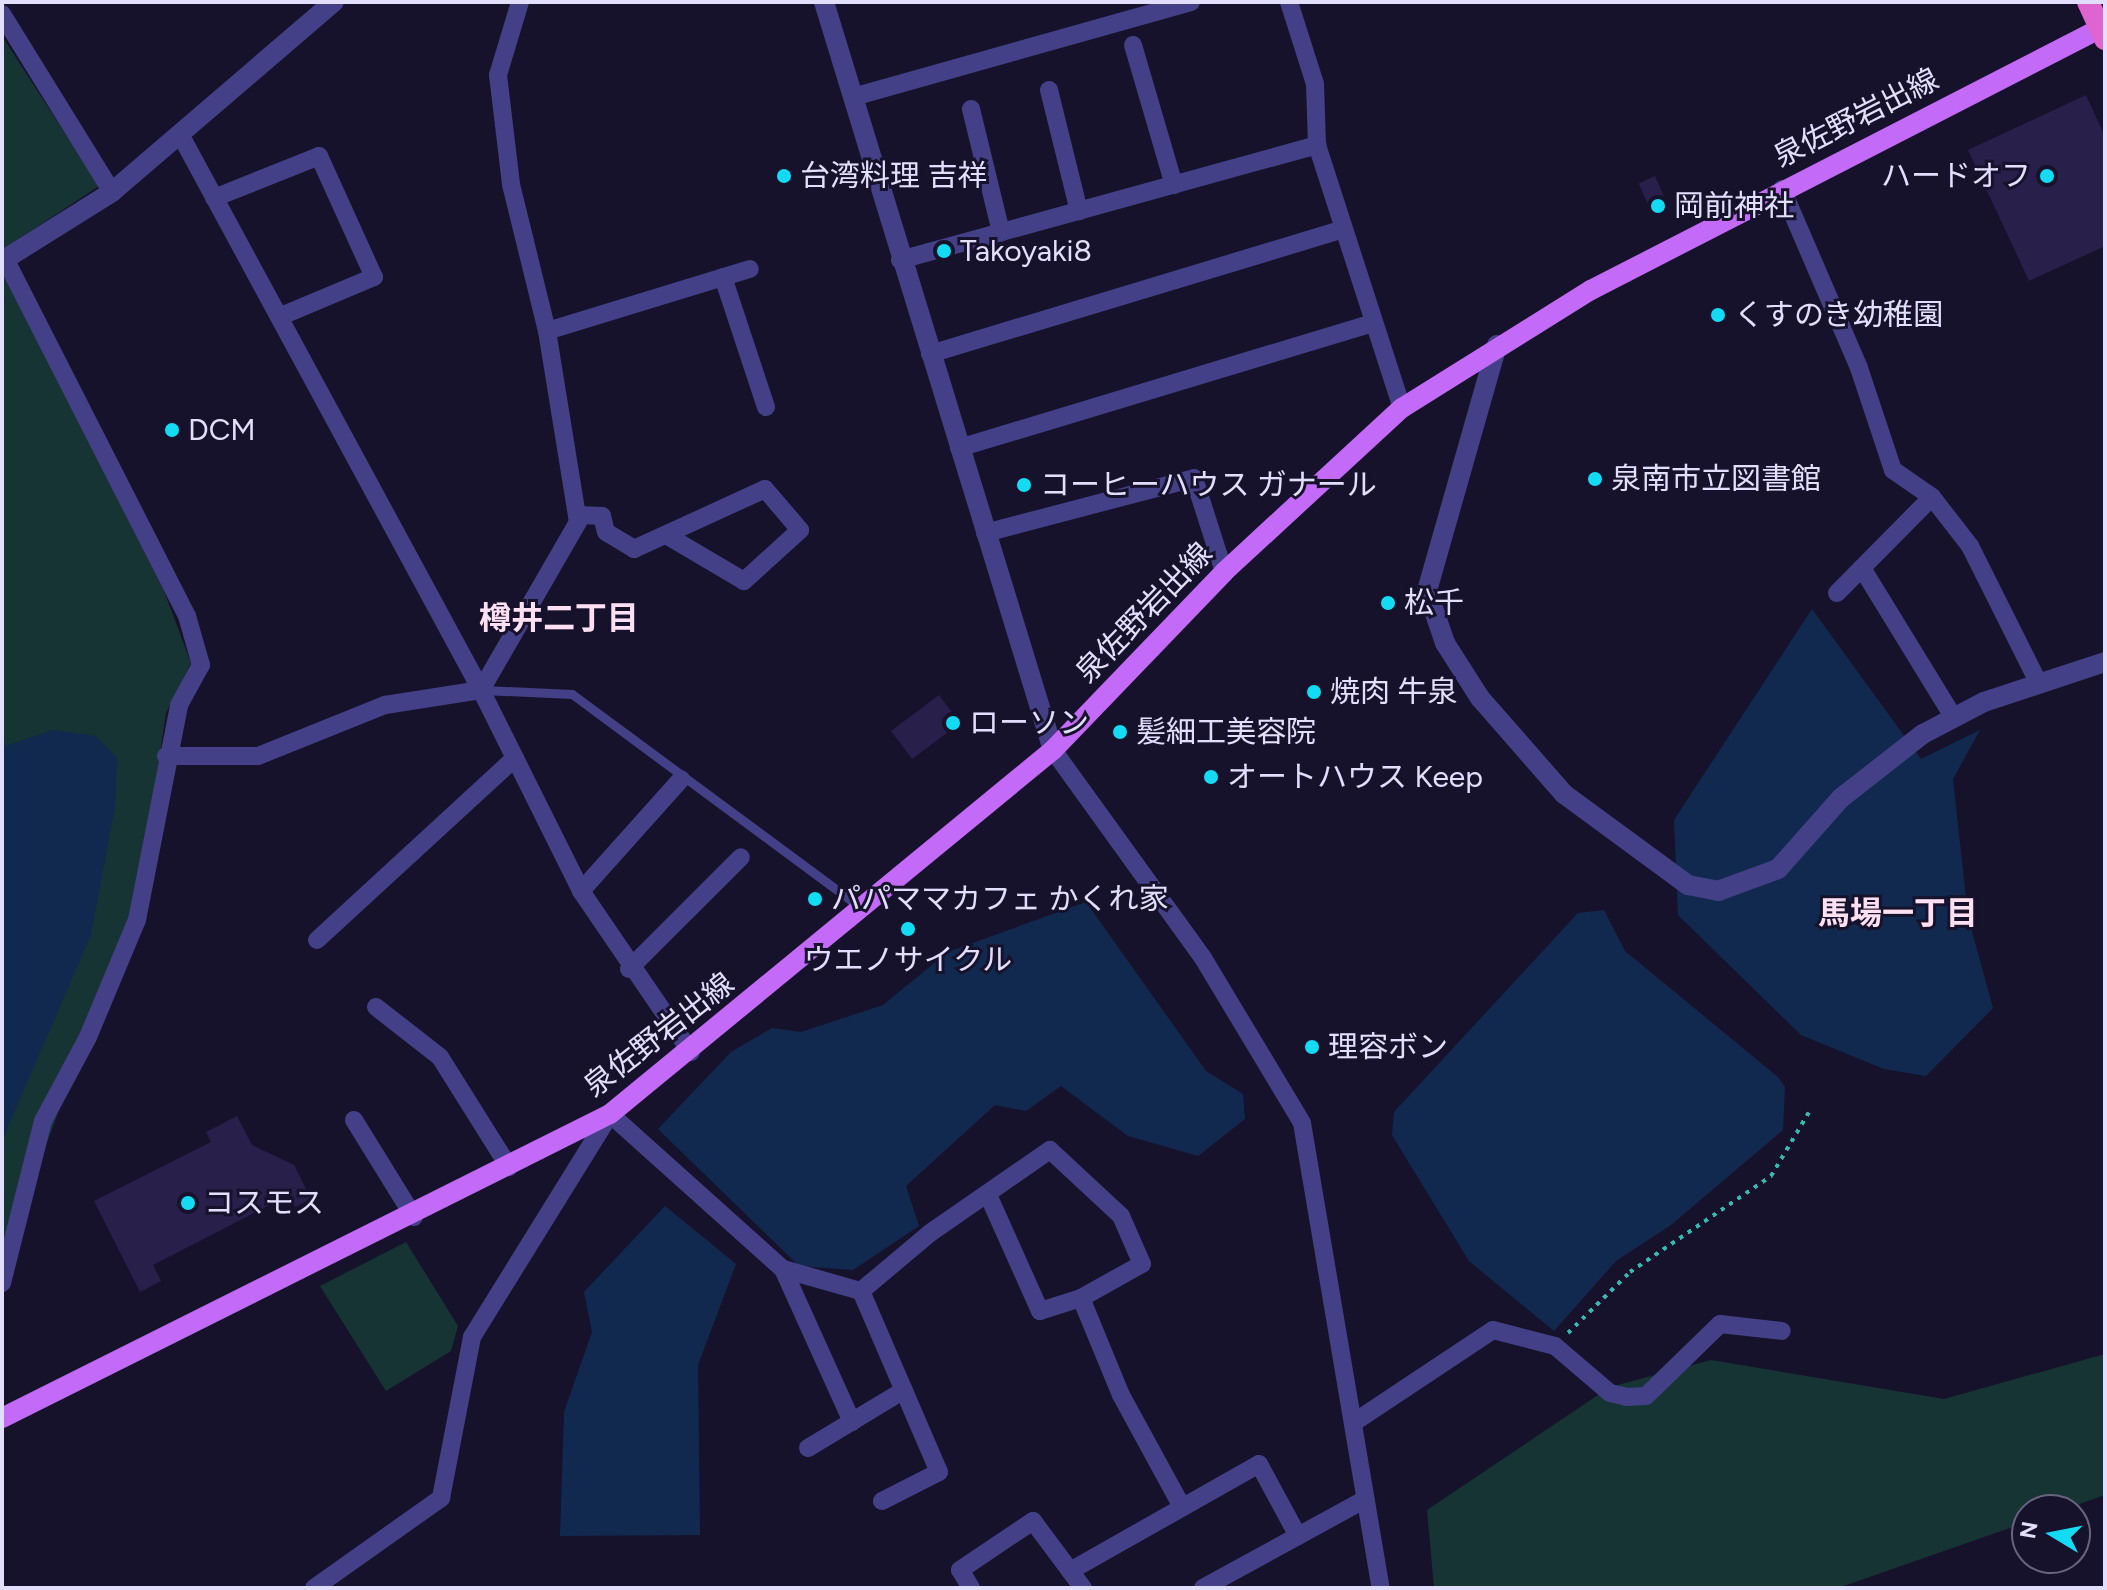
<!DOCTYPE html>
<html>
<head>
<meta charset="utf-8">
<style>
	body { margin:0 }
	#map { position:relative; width:2107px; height:1590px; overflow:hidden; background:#17122b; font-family:Figtree,"Noto Sans JP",sans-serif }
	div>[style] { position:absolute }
	.green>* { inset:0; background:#163434 }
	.water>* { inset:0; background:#12294f }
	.building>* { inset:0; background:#291f4b; transform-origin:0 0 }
	.path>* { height:4px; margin-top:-2px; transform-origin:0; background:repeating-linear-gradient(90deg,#37b8b1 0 4px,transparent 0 10px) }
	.service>* { height:9px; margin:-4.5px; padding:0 4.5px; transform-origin:4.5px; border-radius:4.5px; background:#434087 }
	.minor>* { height:18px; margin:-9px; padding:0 9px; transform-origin:9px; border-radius:9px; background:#434087 }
	.tertiary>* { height:20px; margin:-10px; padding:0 10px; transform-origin:10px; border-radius:10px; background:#434087 }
	.primary>* { height:20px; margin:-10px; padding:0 10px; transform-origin:10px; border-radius:10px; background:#c46af8 }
	.trunk>* { height:22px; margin:-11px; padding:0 11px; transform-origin:11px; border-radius:11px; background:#de64cf }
	.dots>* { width:22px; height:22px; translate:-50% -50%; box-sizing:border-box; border:4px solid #17122b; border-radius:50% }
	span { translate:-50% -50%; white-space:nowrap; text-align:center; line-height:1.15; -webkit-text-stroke:6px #17122b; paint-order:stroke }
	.street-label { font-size:30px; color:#e2defd }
	.poi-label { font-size:30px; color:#e2defd }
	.left { translate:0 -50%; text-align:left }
	.right { translate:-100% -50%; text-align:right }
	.neighbourhood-label { font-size:32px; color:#fee0f2; font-weight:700 }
	.frame { position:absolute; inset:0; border:4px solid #e2defd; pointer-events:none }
	.north { position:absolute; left:2011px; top:1494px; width:80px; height:80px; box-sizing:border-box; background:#17122b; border:2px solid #68647f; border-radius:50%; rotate:280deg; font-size:22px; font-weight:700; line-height:32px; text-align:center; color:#e2defd }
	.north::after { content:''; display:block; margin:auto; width:28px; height:36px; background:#13dbf4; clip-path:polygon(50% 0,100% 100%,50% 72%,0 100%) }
</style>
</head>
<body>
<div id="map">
	<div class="green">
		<i style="clip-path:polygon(2px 36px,99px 186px,2px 250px)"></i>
		<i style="clip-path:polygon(2px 269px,164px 591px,191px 663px,166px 713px,139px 896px,2px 1263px)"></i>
		<i style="clip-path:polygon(406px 1242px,458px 1326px,451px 1351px,386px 1391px,320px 1286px)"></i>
		<i style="clip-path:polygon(2105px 1354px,2105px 1495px,2062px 1510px,2027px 1510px,2027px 1522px,1838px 1588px,1434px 1588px,1427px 1510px,1610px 1387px,1711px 1360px,1944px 1399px)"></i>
	</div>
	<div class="water">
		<i style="clip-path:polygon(1812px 609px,1921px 759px,1980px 730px,1953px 779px,1968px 917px,1993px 1008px,1926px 1076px,1884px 1069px,1801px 1035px,1678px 915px,1674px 820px)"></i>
		<i style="clip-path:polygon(53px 730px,96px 736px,117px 758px,115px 807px,91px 935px,2px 1141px,2px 747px)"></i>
		<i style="clip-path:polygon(1086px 902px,1206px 1071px,1243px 1094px,1245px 1119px,1198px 1156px,1128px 1136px,1061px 1086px,1026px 1111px,995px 1105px,906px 1186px,919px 1226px,853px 1270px,799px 1266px,658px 1129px,731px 1052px,772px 1028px,801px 1032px,883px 1005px,948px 952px)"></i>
		<i style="clip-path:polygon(1604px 910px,1625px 951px,1778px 1077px,1785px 1087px,1783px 1130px,1671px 1225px,1616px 1261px,1554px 1331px,1469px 1261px,1392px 1135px,1394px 1112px,1578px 913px)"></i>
		<i style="clip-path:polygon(665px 1206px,736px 1264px,698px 1365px,700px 1535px,560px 1536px,564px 1412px,592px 1332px,584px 1292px)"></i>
	</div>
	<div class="building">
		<i style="clip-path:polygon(2086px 95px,2105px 137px,2105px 246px,2029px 281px,1968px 150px)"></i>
		<i style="left:1655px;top:176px;width:36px;height:18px;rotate:66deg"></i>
		<i style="left:939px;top:695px;width:35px;height:60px;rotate:53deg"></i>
		<i style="clip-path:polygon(237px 1116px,252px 1145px,294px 1165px,311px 1199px,295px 1207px,289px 1195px,153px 1265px,161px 1281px,140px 1292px,94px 1201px,211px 1142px,206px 1132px)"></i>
	</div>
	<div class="path">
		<i style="left:1568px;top:1333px;width:87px;rotate:-44.5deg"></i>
		<i style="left:1630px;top:1272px;width:171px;rotate:-34.2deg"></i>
		<i style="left:1771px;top:1176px;width:74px;rotate:-59.3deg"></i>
	</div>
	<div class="service">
		<i style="left:482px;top:690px;width:90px;rotate:2.5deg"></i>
		<i style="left:572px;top:694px;width:358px;rotate:36.5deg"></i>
	</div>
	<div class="minor">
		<i style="left:1289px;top:2px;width:86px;rotate:72.4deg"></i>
		<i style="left:1315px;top:84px;width:61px;rotate:88.1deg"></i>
		<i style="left:1317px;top:145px;width:276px;rotate:72.1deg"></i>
		<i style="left:2px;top:14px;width:209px;rotate:58.3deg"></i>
		<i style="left:1133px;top:45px;width:146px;rotate:73.7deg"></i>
		<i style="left:1049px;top:90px;width:125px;rotate:76.1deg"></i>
		<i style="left:853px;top:97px;width:351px;rotate:-15.7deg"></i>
		<i style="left:971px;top:109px;width:127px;rotate:76.3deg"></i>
		<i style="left:181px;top:136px;width:630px;rotate:61.56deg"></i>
		<i style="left:481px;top:690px;width:225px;rotate:63.5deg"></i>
		<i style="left:581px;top:891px;width:195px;rotate:55.7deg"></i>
		<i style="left:1782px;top:189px;width:195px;rotate:66.7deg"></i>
		<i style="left:1859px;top:368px;width:108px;rotate:71.6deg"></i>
		<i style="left:1893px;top:470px;width:47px;rotate:34.7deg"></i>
		<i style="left:1932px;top:497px;width:62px;rotate:52.2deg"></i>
		<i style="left:1970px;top:546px;width:152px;rotate:63.4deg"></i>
		<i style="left:214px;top:198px;width:113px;rotate:-21.8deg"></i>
		<i style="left:319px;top:156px;width:133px;rotate:65.6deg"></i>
		<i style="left:374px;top:277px;width:103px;rotate:157.2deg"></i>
		<i style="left:900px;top:260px;width:433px;rotate:-15.4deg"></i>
		<i style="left:723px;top:277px;width:137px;rotate:71.7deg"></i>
		<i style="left:547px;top:331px;width:212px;rotate:-17deg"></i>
		<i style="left:930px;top:354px;width:430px;rotate:-16.8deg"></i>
		<i style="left:959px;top:448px;width:433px;rotate:-16.8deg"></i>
		<i style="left:577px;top:515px;width:25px;rotate:2deg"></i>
		<i style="left:602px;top:516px;width:16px;rotate:76deg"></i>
		<i style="left:606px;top:532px;width:33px;rotate:31deg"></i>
		<i style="left:634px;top:549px;width:144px;rotate:-24.6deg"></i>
		<i style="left:765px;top:489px;width:54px;rotate:49.5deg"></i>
		<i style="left:800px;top:530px;width:76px;rotate:137.7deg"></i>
		<i style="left:744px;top:581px;width:91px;rotate:-149.5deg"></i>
		<i style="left:985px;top:533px;width:216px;rotate:-14.7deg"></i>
		<i style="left:1194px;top:478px;width:99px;rotate:72.3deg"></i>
		<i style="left:1862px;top:568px;width:176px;rotate:58.5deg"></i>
		<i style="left:1837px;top:593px;width:135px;rotate:-45.3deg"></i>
		<i style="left:1053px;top:750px;width:256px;rotate:54.2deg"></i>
		<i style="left:1203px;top:958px;width:192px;rotate:59deg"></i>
		<i style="left:1302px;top:1123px;width:472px;rotate:80.4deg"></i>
		<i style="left:166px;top:756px;width:92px"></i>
		<i style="left:258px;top:756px;width:137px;rotate:-21.9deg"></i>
		<i style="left:385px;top:705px;width:97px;rotate:-8.9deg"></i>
		<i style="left:481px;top:690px;width:194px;rotate:-60deg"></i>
		<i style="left:578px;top:522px;width:193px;rotate:-99.2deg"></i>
		<i style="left:547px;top:331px;width:151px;rotate:-103.8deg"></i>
		<i style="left:511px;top:184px;width:110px;rotate:-96.8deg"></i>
		<i style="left:498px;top:75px;width:76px;rotate:-73.2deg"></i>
		<i style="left:581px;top:891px;width:150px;rotate:-48.2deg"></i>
		<i style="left:317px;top:940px;width:269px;rotate:-42.6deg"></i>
		<i style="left:629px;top:969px;width:158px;rotate:-45deg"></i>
		<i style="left:376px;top:1007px;width:81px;rotate:38deg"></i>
		<i style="left:440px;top:1057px;width:130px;rotate:57.9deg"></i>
		<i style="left:354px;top:1120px;width:114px;rotate:58.3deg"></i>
		<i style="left:783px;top:1269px;width:168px;rotate:65.7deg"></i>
		<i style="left:2px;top:1283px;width:167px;rotate:-75.8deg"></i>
		<i style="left:43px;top:1121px;width:95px;rotate:-61.8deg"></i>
		<i style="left:88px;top:1037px;width:127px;rotate:-67.3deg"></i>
		<i style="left:137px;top:920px;width:219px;rotate:-78.9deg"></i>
		<i style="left:179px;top:705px;width:46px;rotate:-61.2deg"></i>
		<i style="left:201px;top:665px;width:51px;rotate:-105.9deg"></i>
		<i style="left:187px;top:616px;width:401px;rotate:-117deg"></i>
		<i style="left:861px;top:1291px;width:197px;rotate:66.7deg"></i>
		<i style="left:939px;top:1472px;width:64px;rotate:153deg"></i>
		<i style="left:1081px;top:1298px;width:105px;rotate:67.6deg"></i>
		<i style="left:1121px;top:1395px;width:128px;rotate:61.4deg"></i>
		<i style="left:1353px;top:1423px;width:168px;rotate:-33.6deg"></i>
		<i style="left:1493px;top:1330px;width:64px;rotate:14.5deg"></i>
		<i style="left:1555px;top:1346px;width:72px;rotate:40.5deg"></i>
		<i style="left:1610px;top:1393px;width:17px;rotate:13deg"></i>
		<i style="left:1627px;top:1397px;width:19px;rotate:-3deg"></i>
		<i style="left:1646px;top:1396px;width:103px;rotate:-44.2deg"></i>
		<i style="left:1720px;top:1324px;width:62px;rotate:6.4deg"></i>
		<i style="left:808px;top:1448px;width:112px;rotate:-31.1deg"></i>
		<i style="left:1070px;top:1571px;width:217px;rotate:-29.5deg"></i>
		<i style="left:1259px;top:1464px;width:82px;rotate:61.6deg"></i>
		<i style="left:314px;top:1588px;width:156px;rotate:-35.3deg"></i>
		<i style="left:441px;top:1498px;width:164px;rotate:-79.1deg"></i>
		<i style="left:472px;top:1337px;width:262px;rotate:-58.2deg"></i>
		<i style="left:610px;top:1114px;width:232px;rotate:41.9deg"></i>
		<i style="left:783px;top:1269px;width:81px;rotate:15.8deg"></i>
		<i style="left:861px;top:1291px;width:90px;rotate:-40deg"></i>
		<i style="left:930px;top:1233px;width:146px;rotate:-34.7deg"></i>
		<i style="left:1050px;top:1150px;width:97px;rotate:42.9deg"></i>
		<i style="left:1121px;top:1216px;width:52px;rotate:66.4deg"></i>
		<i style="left:1142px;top:1264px;width:70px;rotate:150.9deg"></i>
		<i style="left:1081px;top:1298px;width:43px;rotate:162.4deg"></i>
		<i style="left:1040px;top:1311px;width:127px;rotate:-114.1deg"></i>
		<i style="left:971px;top:1588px;width:21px;rotate:-121deg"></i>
		<i style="left:960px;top:1570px;width:88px;rotate:-33.9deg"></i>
		<i style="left:1033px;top:1521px;width:84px;rotate:53.3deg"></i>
		<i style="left:1203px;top:1588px;width:181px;rotate:-28.7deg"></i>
	</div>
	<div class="tertiary">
		<i style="left:824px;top:2px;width:782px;rotate:72.98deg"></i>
		<i style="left:2px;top:261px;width:130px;rotate:-32.1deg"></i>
		<i style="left:112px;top:192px;width:292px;rotate:-40.6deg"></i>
		<i style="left:1497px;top:345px;width:255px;rotate:105.9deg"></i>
		<i style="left:1427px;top:590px;width:56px;rotate:71.2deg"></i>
		<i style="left:1445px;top:643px;width:65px;rotate:57.5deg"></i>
		<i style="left:1480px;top:698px;width:128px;rotate:48.8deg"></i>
		<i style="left:1564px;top:794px;width:154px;rotate:36.3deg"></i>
		<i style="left:1688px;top:885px;width:31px;rotate:11deg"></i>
		<i style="left:1718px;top:891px;width:64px;rotate:-20.1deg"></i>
		<i style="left:1778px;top:869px;width:95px;rotate:-48.4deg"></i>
		<i style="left:1841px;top:798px;width:104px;rotate:-38deg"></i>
		<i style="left:1923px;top:734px;width:69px;rotate:-27.7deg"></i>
		<i style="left:1984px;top:702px;width:127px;rotate:-18.3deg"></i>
	</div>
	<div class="primary">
		<i style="left:2px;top:1418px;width:680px;rotate:-26.57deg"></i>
		<i style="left:610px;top:1114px;width:573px;rotate:-39.41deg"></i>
		<i style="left:1053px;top:750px;width:247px;rotate:-46.1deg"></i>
		<i style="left:1224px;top:572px;width:242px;rotate:-42.7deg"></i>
		<i style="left:1402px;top:408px;width:223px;rotate:-32deg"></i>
		<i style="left:1591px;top:290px;width:578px;rotate:-27.19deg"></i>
	</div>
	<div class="trunk">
		<i style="left:2088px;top:2px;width:41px;rotate:65.3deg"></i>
	</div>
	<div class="dots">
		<i style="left:784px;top:176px;background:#13dbf4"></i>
		<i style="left:2047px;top:176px;background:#13dbf4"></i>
		<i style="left:1658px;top:206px;background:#13dbf4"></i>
		<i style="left:944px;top:251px;background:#13dbf4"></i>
		<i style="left:1718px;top:315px;background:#13dbf4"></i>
		<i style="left:172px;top:430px;background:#13dbf4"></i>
		<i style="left:1595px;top:479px;background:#13dbf4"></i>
		<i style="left:1024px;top:485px;background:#13dbf4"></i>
		<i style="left:1388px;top:603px;background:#13dbf4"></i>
		<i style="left:1314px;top:692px;background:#13dbf4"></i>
		<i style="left:953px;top:723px;background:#13dbf4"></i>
		<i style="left:1120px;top:732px;background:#13dbf4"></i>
		<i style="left:1211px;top:777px;background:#13dbf4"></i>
		<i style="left:815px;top:899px;background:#13dbf4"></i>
		<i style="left:908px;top:929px;background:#13dbf4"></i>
		<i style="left:1312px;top:1047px;background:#13dbf4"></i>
		<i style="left:188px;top:1203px;background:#13dbf4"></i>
	</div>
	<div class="street-label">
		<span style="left:1856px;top:118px;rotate:-27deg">泉佐野岩出線</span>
		<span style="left:1144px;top:613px;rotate:-46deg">泉佐野岩出線</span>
		<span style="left:659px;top:1035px;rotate:-38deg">泉佐野岩出線</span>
	</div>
	<div class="poi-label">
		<span class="left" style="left:800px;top:176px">台湾料理 吉祥</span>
		<span class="right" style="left:2031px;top:176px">ハードオフ</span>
		<span class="left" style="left:1674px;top:206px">岡前神社</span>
		<span class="left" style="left:960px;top:251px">Takoyaki8</span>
		<span class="left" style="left:1734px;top:315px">くすのき幼稚園</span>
		<span class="left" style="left:188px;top:430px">DCM</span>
		<span class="left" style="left:1611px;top:479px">泉南市立図書館</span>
		<span class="left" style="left:1040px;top:485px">コーヒーハウス ガナール</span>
		<span class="left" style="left:1404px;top:603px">松千</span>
		<span class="left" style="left:1330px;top:692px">焼肉 牛泉</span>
		<span class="left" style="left:969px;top:723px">ローソン</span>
		<span class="left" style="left:1136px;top:732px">髪細工美容院</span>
		<span class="left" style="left:1227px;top:777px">オートハウス Keep</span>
		<span class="left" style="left:831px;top:899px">パパママカフェ かくれ家</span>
		<span style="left:908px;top:960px">ウエノサイクル</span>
		<span class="left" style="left:1328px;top:1047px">理容ボン</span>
		<span class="left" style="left:204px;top:1203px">コスモス</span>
	</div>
	<div class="neighbourhood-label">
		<span style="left:559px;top:618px">樽井二丁目</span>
		<span style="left:1898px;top:913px">馬場一丁目</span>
	</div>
	<div class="frame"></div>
	<div class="north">N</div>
</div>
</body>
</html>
